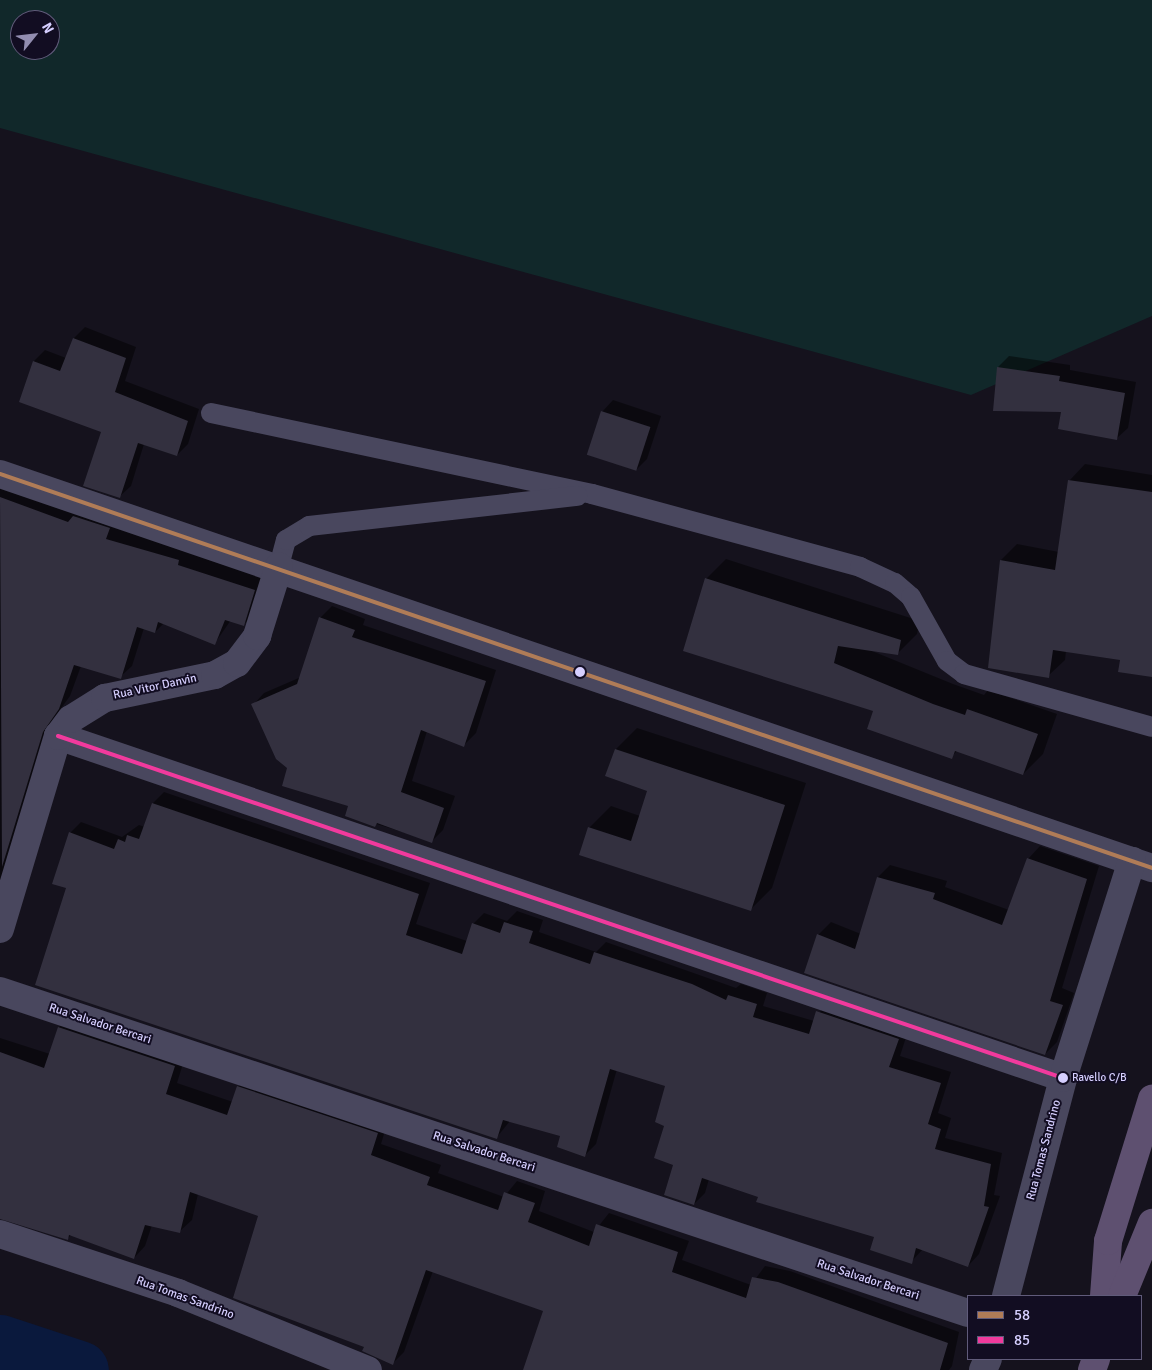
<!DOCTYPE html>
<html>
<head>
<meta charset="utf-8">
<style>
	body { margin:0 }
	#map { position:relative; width:1152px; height:1370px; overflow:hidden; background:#15121d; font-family:Signika,sans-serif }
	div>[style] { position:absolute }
	.green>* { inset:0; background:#11282a }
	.shadow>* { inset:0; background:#0007 }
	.river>* { height:59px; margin:-29.5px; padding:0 29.5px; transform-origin:29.5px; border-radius:29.5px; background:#0a193d }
	.building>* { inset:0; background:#33303f; transform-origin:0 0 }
	.service>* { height:20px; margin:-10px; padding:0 10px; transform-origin:10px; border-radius:10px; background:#49475e }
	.minor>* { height:28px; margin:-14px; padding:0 14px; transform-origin:14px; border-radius:14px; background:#49475e }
	.primary>* { height:28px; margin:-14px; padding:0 14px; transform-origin:14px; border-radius:14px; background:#5e5070 }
	.bus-1>* { height:4px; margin:-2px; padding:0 2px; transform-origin:2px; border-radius:2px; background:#b07c57 }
	.bus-2>* { height:4px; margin:-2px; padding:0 2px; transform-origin:2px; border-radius:2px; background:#f13a9d }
	.dots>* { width:14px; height:14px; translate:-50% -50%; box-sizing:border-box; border:2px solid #120d22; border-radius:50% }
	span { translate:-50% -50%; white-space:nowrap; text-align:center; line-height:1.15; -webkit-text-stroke:4px #120d22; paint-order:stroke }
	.bus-label { font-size:11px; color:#d6cfff }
	.left { translate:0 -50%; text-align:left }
	.street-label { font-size:12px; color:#d6cfff }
	.legend { position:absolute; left:967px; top:1295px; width:175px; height:65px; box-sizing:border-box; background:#120d22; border:1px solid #605b7a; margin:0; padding:6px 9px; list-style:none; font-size:15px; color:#d6cfff }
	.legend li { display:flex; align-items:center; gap:10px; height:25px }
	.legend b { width:25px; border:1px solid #605b7a }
	.north { position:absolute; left:10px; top:10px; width:50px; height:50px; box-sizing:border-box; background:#120d22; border:1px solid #605b7a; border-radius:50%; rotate:61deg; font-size:14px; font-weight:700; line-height:20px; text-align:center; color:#d6cfff }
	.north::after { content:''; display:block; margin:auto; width:18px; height:22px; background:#928db0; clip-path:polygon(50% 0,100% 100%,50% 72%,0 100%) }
</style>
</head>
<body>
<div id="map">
	<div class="green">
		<i style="clip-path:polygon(evenodd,0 0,1152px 0,1152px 316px,971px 395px,0 128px,0 0,20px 20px,50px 20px,50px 50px,20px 50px,20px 20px)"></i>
	</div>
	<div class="shadow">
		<i style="clip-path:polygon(85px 327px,136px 347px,125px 381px,199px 409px,188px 444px,177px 455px,144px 444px,131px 486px,119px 497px,103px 431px,20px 401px,34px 361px,45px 350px,66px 358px,74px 338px)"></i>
		<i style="clip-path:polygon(1009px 356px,1070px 365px,1070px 370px,1136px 382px,1128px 428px,1116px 439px,1063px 411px,998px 367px)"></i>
		<i style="clip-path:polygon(613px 400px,661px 416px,647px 459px,636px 470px,602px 412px)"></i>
		<i style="clip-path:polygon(1085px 464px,1152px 475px,1152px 676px,1121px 659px,1066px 651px,1065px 660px,1048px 676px,1001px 560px,1017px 544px,1059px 552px,1069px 481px)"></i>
		<i style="clip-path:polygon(0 481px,266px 579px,255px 613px,243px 625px,231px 620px,215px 643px,164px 623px,155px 632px,144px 628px,132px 666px,120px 677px,81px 666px,70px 696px,54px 718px,0 898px)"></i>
		<i style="clip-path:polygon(726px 559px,920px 621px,917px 634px,897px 654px,872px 651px,953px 684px,984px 695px,988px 690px,1057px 714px,1043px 754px,1023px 774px,958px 750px,951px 757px,875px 711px,706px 579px)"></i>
		<i style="clip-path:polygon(332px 606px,365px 619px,363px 625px,496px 670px,476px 733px,464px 745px,427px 731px,412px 781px,455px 796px,443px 830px,432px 841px,347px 815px,350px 805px,288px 768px,253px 705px,264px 693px,301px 677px,320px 618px)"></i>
		<i style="clip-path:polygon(637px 728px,806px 783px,772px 888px,751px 909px,589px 828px,611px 806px,640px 816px,649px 790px,616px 749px)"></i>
		<i style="clip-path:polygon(164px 792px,430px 883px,416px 924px,467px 941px,473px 924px,484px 913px,507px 921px,517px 911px,543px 920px,539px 932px,596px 952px,606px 942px,736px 988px,741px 984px,767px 993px,763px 1006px,814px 1021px,828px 1000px,909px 1028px,900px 1056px,951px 1072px,938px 1113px,951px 1118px,945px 1138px,1002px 1153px,994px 1195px,1000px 1196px,979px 1254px,968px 1266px,923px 1249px,911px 1262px,876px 1236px,709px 1179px,705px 1193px,694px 1204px,674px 1164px,666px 1125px,666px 1085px,617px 1069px,596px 1144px,585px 1155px,562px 1135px,510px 1121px,497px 1137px,68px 887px,70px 833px,81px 822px,122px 837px,139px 825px,145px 827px,153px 803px)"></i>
		<i style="clip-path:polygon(1040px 846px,1099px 866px,1062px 988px,1074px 993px,1057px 1042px,1045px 1054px,818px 935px,831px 922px,861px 934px,878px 877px,890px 865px,947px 881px,945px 887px,1009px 910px,1028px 859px)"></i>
		<i style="clip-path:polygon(70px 1016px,186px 1054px,177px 1083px,233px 1102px,238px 1087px,250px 1075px,388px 1121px,381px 1144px,441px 1165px,438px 1173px,504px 1197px,517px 1181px,545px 1191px,539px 1211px,594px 1232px,609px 1213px,689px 1241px,682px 1260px,751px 1285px,765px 1266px,790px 1271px,959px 1332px,952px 1366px,949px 1370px,524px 1370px,544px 1310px,433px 1271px,404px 1352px,392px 1364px,365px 1346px,259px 1215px,198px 1194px,192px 1220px,180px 1231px,152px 1225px,145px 1246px,134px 1258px,72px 1234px,67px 1239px,0 1218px,0 1038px,50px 1054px,59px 1027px)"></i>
	</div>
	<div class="river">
		<i style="left:0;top:1344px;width:83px;rotate:18.2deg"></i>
	</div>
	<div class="building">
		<i style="clip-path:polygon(73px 338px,126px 358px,115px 392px,188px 421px,177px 456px,138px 443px,120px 498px,83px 486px,101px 432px,19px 402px,33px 361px,60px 371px)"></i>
		<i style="clip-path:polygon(997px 367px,1060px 376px,1059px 381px,1125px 393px,1117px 440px,1058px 429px,1061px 412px,993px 411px)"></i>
		<i style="left:601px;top:411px;width:52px;height:46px;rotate:18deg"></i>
		<i style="clip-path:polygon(1068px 480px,1152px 492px,1152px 677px,1118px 672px,1120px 660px,1053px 650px,1049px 678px,988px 668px,1000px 560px,1055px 570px)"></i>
		<i style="clip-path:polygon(0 497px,68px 522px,73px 516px,110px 528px,106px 539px,179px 560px,178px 565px,255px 590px,244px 626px,225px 620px,215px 645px,158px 622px,155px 633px,137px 627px,121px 679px,74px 665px,59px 709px,43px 732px,2px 867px)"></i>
		<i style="clip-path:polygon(705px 578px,901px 640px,898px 655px,838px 646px,834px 663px,933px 704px,965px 715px,967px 709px,1038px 734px,1023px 775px,955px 751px,952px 759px,867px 729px,873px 711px,683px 651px)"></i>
		<i style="clip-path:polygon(319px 617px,355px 630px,352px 637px,486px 681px,464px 747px,421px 730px,401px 792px,444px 808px,432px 843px,377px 823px,375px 827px,345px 816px,348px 806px,282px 786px,287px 768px,276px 759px,251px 704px,297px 684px)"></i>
		<i style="clip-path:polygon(615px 749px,785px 805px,751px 911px,579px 855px,588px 827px,631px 841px,647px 791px,605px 776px)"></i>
		<i style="clip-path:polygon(152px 803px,419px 894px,406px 935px,462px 954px,472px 923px,500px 933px,504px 922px,533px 931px,529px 943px,590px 964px,594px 952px,692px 984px,726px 1000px,728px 995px,757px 1004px,753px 1017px,809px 1034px,816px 1011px,899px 1039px,889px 1067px,941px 1083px,928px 1124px,941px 1129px,935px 1149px,991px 1164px,984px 1206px,989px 1207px,968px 1267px,916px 1248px,912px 1264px,870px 1250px,874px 1237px,756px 1202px,758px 1197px,702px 1178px,694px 1205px,664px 1195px,673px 1165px,654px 1158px,664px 1126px,655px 1122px,665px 1086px,610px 1069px,585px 1157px,557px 1147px,560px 1136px,503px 1120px,497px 1139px,35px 985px,66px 888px,52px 884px,69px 832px,114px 849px,118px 839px,125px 842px,127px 835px,139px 839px)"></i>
		<i style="clip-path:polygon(1027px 858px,1087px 879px,1050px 1001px,1063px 1005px,1045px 1055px,804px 973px,817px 934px,855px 949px,877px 877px,935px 893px,933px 899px,1002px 925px)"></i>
		<i style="clip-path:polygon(58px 1027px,175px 1066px,166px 1094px,227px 1115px,237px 1086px,378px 1133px,371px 1155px,430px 1177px,427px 1185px,498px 1210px,504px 1192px,535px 1203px,528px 1222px,589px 1246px,596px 1224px,678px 1252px,672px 1272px,746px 1298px,752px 1277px,778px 1282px,948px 1343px,940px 1370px,523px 1370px,543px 1311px,426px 1270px,393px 1365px,362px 1351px,364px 1347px,233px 1298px,258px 1216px,190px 1192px,180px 1233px,145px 1225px,134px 1259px,69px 1235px,68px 1240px,0 1219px,0 1052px,44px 1068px)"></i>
	</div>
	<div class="service">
		<i style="left:211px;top:413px;width:390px;rotate:12deg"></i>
		<i style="left:592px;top:494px;width:278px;rotate:15.2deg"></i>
		<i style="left:860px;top:567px;width:38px;rotate:25deg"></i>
		<i style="left:895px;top:583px;width:21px;rotate:41deg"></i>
		<i style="left:911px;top:597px;width:73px;rotate:60.6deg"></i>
		<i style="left:947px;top:661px;width:21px;rotate:37deg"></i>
		<i style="left:964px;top:674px;width:195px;rotate:15.7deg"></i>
		<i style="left:279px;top:566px;width:27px;rotate:-75deg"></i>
		<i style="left:286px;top:540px;width:27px;rotate:-31deg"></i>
		<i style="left:309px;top:526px;width:270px;rotate:-6.4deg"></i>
	</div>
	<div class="minor">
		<i style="left:0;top:474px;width:1218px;rotate:18.88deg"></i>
		<i style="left:58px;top:736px;width:1062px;rotate:18.79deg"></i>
		<i style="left:0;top:929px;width:202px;rotate:-73.3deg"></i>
		<i style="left:58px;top:736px;width:21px;rotate:-53deg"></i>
		<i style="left:71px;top:719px;width:40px;rotate:-32deg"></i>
		<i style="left:105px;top:698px;width:112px;rotate:-11.8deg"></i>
		<i style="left:215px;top:675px;width:25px;rotate:-29deg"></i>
		<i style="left:237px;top:663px;width:34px;rotate:-53deg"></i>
		<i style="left:257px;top:636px;width:73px;rotate:-72.6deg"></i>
		<i style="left:0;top:991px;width:1020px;rotate:18.4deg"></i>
		<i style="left:0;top:1234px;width:188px;rotate:18.3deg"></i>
		<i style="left:178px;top:1293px;width:205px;rotate:22.1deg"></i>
		<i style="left:1006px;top:1296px;width:225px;rotate:-75.3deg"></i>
		<i style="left:1063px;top:1078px;width:228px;rotate:-72.4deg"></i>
		<i style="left:983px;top:1370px;width:12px;rotate:-66deg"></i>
	</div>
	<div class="primary">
		<i style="left:1104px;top:1296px;width:55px;rotate:-85.8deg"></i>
		<i style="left:1108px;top:1241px;width:149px;rotate:-72.8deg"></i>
		<i style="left:1122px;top:1296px;width:79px;rotate:-67.7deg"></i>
		<i style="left:1092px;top:1370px;width:12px;rotate:-70deg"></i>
	</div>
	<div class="bus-1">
		<i style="left:0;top:474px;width:1218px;rotate:18.88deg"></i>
	</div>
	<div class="bus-2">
		<i style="left:58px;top:736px;width:1062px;rotate:18.79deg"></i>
	</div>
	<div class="dots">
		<i style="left:580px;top:672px;background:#d6cfff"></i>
		<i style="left:1063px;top:1078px;background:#d6cfff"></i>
	</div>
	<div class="bus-label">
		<span class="left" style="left:1072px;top:1078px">Ravello C/B</span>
	</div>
	<div class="street-label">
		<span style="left:155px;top:687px;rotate:-12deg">Rua Vitor Danvin</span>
		<span style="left:100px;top:1024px;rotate:18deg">Rua Salvador Bercari</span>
		<span style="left:1044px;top:1150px;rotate:-75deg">Rua Tomas Sandrino</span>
		<span style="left:484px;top:1152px;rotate:18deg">Rua Salvador Bercari</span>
		<span style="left:868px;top:1280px;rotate:18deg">Rua Salvador Bercari</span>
		<span style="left:185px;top:1298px;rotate:20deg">Rua Tomas Sandrino</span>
	</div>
	<ul class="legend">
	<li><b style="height:6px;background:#b07c57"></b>58</li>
	<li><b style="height:6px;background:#f13a9d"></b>85</li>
	</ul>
	<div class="north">N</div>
</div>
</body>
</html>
